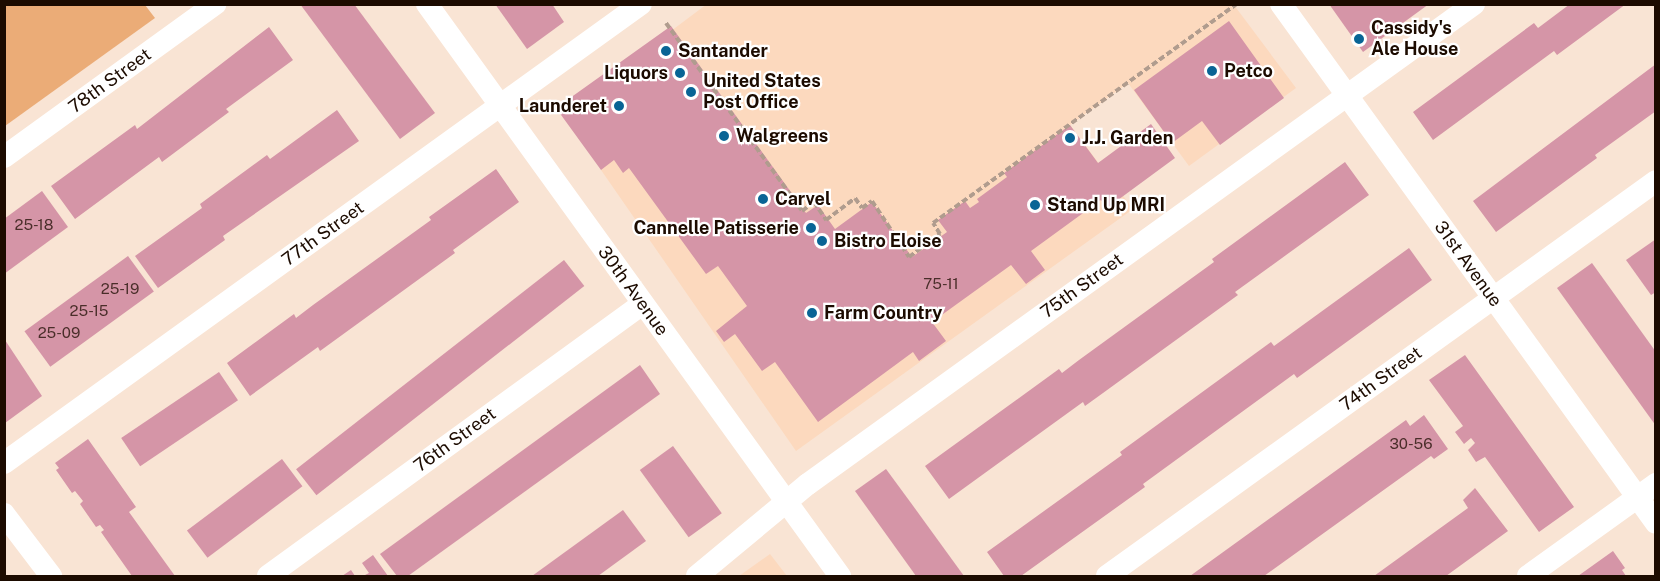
<!DOCTYPE html>
<html>
<head>
<meta charset="utf-8">
<style>
	body { margin:0 }
	#map { position:relative; width:1660px; height:581px; overflow:hidden; background:#f9e4d4; font-family:"Public Sans",sans-serif }
	div>[style] { position:absolute }
	.built>* { inset:0; background:#fcd9be }
	.green>* { inset:0; background:#ebac77 }
	.building>* { inset:0; background:#d595a7; transform-origin:0 0 }
	.path>* { height:4px; margin-top:-2px; transform-origin:0; background:repeating-linear-gradient(90deg,#b09c8e 0 6px,transparent 0 9px) }
	.street>* { height:22px; margin:-11px; padding:0 11px; transform-origin:11px; border-radius:11px; background:#fff }
	.dots>* { width:16px; height:16px; translate:-50% -50%; box-sizing:border-box; border:3px solid #fff; border-radius:50% }
	span { translate:-50% -50%; white-space:nowrap; text-align:center; line-height:1.15; -webkit-text-stroke:4.5px #fff; paint-order:stroke }
	.number-label { font-size:15px; color:#4a2e2a }
	.number-label span { -webkit-text-stroke-width:0 }
	.poi-label { font-size:18px; color:#1c0b00; font-weight:700 }
	.left { translate:0 -50%; text-align:left }
	.right { translate:-100% -50%; text-align:right }
	.street-label { font-size:18px; color:#1c0b00 }
	.frame { position:absolute; inset:0; border:6px solid #1c0b00; pointer-events:none }
</style>
</head>
<body>
<div id="map">
	<div class="built">
		<i style="clip-path:polygon(707px 4px,1234px 5px,1296px 88px,1189px 166px,1128px 83px,1070px 125px,1133px 209px,796px 451px,601px 170px,671px 31px)"></i>
		<i style="clip-path:polygon(770px 554px,787px 576px,739px 576px)"></i>
	</div>
	<div class="green">
		<i style="clip-path:polygon(5px 4px,145px 5px,155px 18px,5px 126px)"></i>
	</div>
	<div class="building">
		<i style="clip-path:polygon(300px 4px,354px 4px,435px 113px,400px 139px)"></i>
		<i style="clip-path:polygon(495px 4px,552px 4px,564px 22px,527px 49px)"></i>
		<i style="clip-path:polygon(1329px 4px,1429px 4px,1363px 52px)"></i>
		<i style="clip-path:polygon(1570px 4px,1626px 4px,1557px 55px,1554px 51px,1433px 140px,1413px 112px,1534px 23px,1538px 28px)"></i>
		<i style="clip-path:polygon(1229px 21px,1284px 98px,1220px 145px,1202px 121px,1172px 143px,1134px 90px)"></i>
		<i style="clip-path:polygon(671px 26px,806px 213px,818px 205px,835px 229px,872px 202px,912px 257px,947px 232px,938px 220px,965px 201px,970px 208px,979px 202px,977px 199px,1007px 177px,1004px 173px,1070px 125px,1098px 163px,1151px 124px,1175px 158px,1107px 208px,1101px 200px,1031px 251px,1045px 270px,1026px 284px,1011px 265px,932px 322px,946px 341px,919px 361px,913px 352px,818px 422px,775px 362px,762px 371px,735px 334px,724px 342px,716px 331px,747px 306px,718px 266px,706px 274px,629px 168px,623px 173px,614px 160px,601px 170px,556px 108px)"></i>
		<i style="clip-path:polygon(269px 27px,293px 60px,226px 109px,229px 112px,162px 162px,159px 157px,75px 219px,51px 186px,135px 125px,137px 129px)"></i>
		<i style="clip-path:polygon(1656px 64px,1656px 111px,1595px 155px,1597px 158px,1496px 232px,1473px 201px)"></i>
		<i style="clip-path:polygon(337px 110px,359px 141px,223px 236px,225px 240px,158px 288px,135px 256px,202px 208px,200px 204px,267px 155px,270px 159px)"></i>
		<i style="clip-path:polygon(1345px 162px,1369px 195px,1235px 292px,1238px 295px,1103px 393px,1085px 406px,1083px 402px,949px 499px,925px 466px,1059px 369px,1062px 373px,1079px 360px,1214px 262px,1212px 259px)"></i>
		<i style="clip-path:polygon(496px 169px,519px 202px,453px 250px,455px 253px,320px 351px,318px 347px,250px 396px,227px 363px,294px 314px,296px 318px,313px 305px,431px 220px,429px 217px)"></i>
		<i style="clip-path:polygon(42px 191px,68px 227px,4px 274px,4px 219px)"></i>
		<i style="clip-path:polygon(1656px 239px,1656px 292px,1651px 295px,1626px 260px)"></i>
		<i style="clip-path:polygon(1409px 248px,1432px 280px,1297px 378px,1294px 374px,1143px 484px,1145px 487px,1021px 576px,1004px 576px,987px 552px,1122px 455px,1120px 452px,1238px 366px,1271px 342px,1274px 346px)"></i>
		<i style="left:128px;top:256px;width:44px;height:128px;rotate:54deg"></i>
		<i style="left:564px;top:260px;width:33px;height:340px;rotate:52deg"></i>
		<i style="clip-path:polygon(1592px 263px,1656px 352px,1656px 426px,1557px 288px)"></i>
		<i style="clip-path:polygon(5px 340px,42px 396px,5px 423px)"></i>
		<i style="clip-path:polygon(1465px 355px,1574px 507px,1539px 532px,1485px 457px,1476px 462px,1468px 450px,1475px 443px,1471px 438px,1464px 444px,1455px 432px,1463px 426px,1429px 380px)"></i>
		<i style="clip-path:polygon(640px 365px,660px 394px,408px 576px,397px 576px,380px 554px)"></i>
		<i style="left:219px;top:372px;width:34px;height:118px;rotate:56deg"></i>
		<i style="clip-path:polygon(1424px 415px,1448px 449px,1434px 459px,1431px 456px,1264px 576px,1190px 576px,1406px 420px,1410px 426px)"></i>
		<i style="clip-path:polygon(88px 439px,136px 507px,129px 512px,175px 576px,132px 576px,101px 532px,104px 530px,100px 525px,96px 527px,80px 504px,83px 501px,75px 491px,72px 493px,56px 470px,59px 468px,55px 463px)"></i>
		<i style="left:673px;top:446px;width:83px;height:41px;rotate:54deg"></i>
		<i style="left:282px;top:459px;width:34px;height:119px;rotate:53deg"></i>
		<i style="clip-path:polygon(886px 469px,911px 503px,964px 576px,916px 576px,855px 491px)"></i>
		<i style="clip-path:polygon(1475px 488px,1508px 531px,1446px 576px,1374px 576px,1468px 508px,1463px 500px)"></i>
		<i style="clip-path:polygon(623px 510px,646px 541px,598px 576px,532px 576px)"></i>
		<i style="clip-path:polygon(1613px 551px,1625px 568px,1622px 570px,1626px 576px,1578px 576px)"></i>
		<i style="clip-path:polygon(373px 555px,388px 576px,363px 576px,369px 573px,362px 563px)"></i>
		<i style="clip-path:polygon(351px 570px,355px 576px,342px 576px)"></i>
	</div>
	<div class="path">
		<i style="left:666px;top:23px;width:232px;rotate:54.1deg"></i>
		<i style="left:802px;top:211px;width:15px;rotate:-37deg"></i>
		<i style="left:814px;top:202px;width:22px;rotate:56deg"></i>
		<i style="left:826px;top:220px;width:36px;rotate:-37deg"></i>
		<i style="left:855px;top:198px;width:12px;rotate:55deg"></i>
		<i style="left:862px;top:208px;width:12px;rotate:-35deg"></i>
		<i style="left:872px;top:201px;width:67px;rotate:56.5deg"></i>
		<i style="left:909px;top:257px;width:39px;rotate:-37deg"></i>
		<i style="left:940px;top:234px;width:13px;rotate:-122deg"></i>
		<i style="left:933px;top:223px;width:375px;rotate:-35.8deg"></i>
	</div>
	<div class="street">
		<i style="left:427px;top:4px;width:706px;rotate:54.17deg"></i>
		<i style="left:1281px;top:4px;width:640px;rotate:54.15deg"></i>
		<i style="left:4px;top:157px;width:261px;rotate:-35.9deg"></i>
		<i style="left:4px;top:463px;width:785px;rotate:-35.78deg"></i>
		<i style="left:4px;top:514px;width:78px;rotate:52.8deg"></i>
		<i style="left:268px;top:576px;width:463px;rotate:-36deg"></i>
		<i style="left:697px;top:576px;width:144px;rotate:-39.7deg"></i>
		<i style="left:808px;top:484px;width:821px;rotate:-35.78deg"></i>
		<i style="left:1107px;top:576px;width:676px;rotate:-35.73deg"></i>
		<i style="left:1528px;top:576px;width:158px;rotate:-35.7deg"></i>
	</div>
	<div class="dots">
		<i style="left:1359px;top:39px;background:#096495"></i>
		<i style="left:666px;top:51px;background:#096495"></i>
		<i style="left:1212px;top:71px;background:#096495"></i>
		<i style="left:680px;top:73px;background:#096495"></i>
		<i style="left:691px;top:92px;background:#096495"></i>
		<i style="left:619px;top:106px;background:#096495"></i>
		<i style="left:724px;top:136px;background:#096495"></i>
		<i style="left:1070px;top:138px;background:#096495"></i>
		<i style="left:763px;top:199px;background:#096495"></i>
		<i style="left:1035px;top:205px;background:#096495"></i>
		<i style="left:811px;top:228px;background:#096495"></i>
		<i style="left:822px;top:241px;background:#096495"></i>
		<i style="left:812px;top:313px;background:#096495"></i>
	</div>
	<div class="number-label">
		<span style="left:34px;top:225px">25-18</span>
		<span style="left:941px;top:284px">75-11</span>
		<span style="left:120px;top:289px">25-19</span>
		<span style="left:89px;top:311px">25-15</span>
		<span style="left:59px;top:333px">25-09</span>
		<span style="left:1411px;top:444px">30-56</span>
	</div>
	<div class="poi-label">
		<span class="left" style="left:1371px;top:39px">Cassidy's<br>Ale House</span>
		<span class="left" style="left:678px;top:51px">Santander</span>
		<span class="left" style="left:1224px;top:71px">Petco</span>
		<span class="right" style="left:668px;top:73px">Liquors</span>
		<span class="left" style="left:703px;top:92px">United States<br>Post Office</span>
		<span class="right" style="left:607px;top:106px">Launderet</span>
		<span class="left" style="left:736px;top:136px">Walgreens</span>
		<span class="left" style="left:1082px;top:138px">J.J. Garden</span>
		<span class="left" style="left:775px;top:199px">Carvel</span>
		<span class="left" style="left:1047px;top:205px">Stand Up MRI</span>
		<span class="right" style="left:799px;top:228px">Cannelle Patisserie</span>
		<span class="left" style="left:834px;top:241px">Bistro Eloise</span>
		<span class="left" style="left:824px;top:313px">Farm Country</span>
	</div>
	<div class="street-label">
		<span style="left:110px;top:81px;rotate:-36deg">78th Street</span>
		<span style="left:323px;top:234px;rotate:-36deg">77th Street</span>
		<span style="left:1468px;top:264px;rotate:54deg">31st Avenue</span>
		<span style="left:1082px;top:286px;rotate:-36deg">75th Street</span>
		<span style="left:633px;top:291px;rotate:54deg">30th Avenue</span>
		<span style="left:1381px;top:379px;rotate:-36deg">74th Street</span>
		<span style="left:455px;top:440px;rotate:-36deg">76th Street</span>
	</div>
	<div class="frame"></div>
</div>
</body>
</html>
